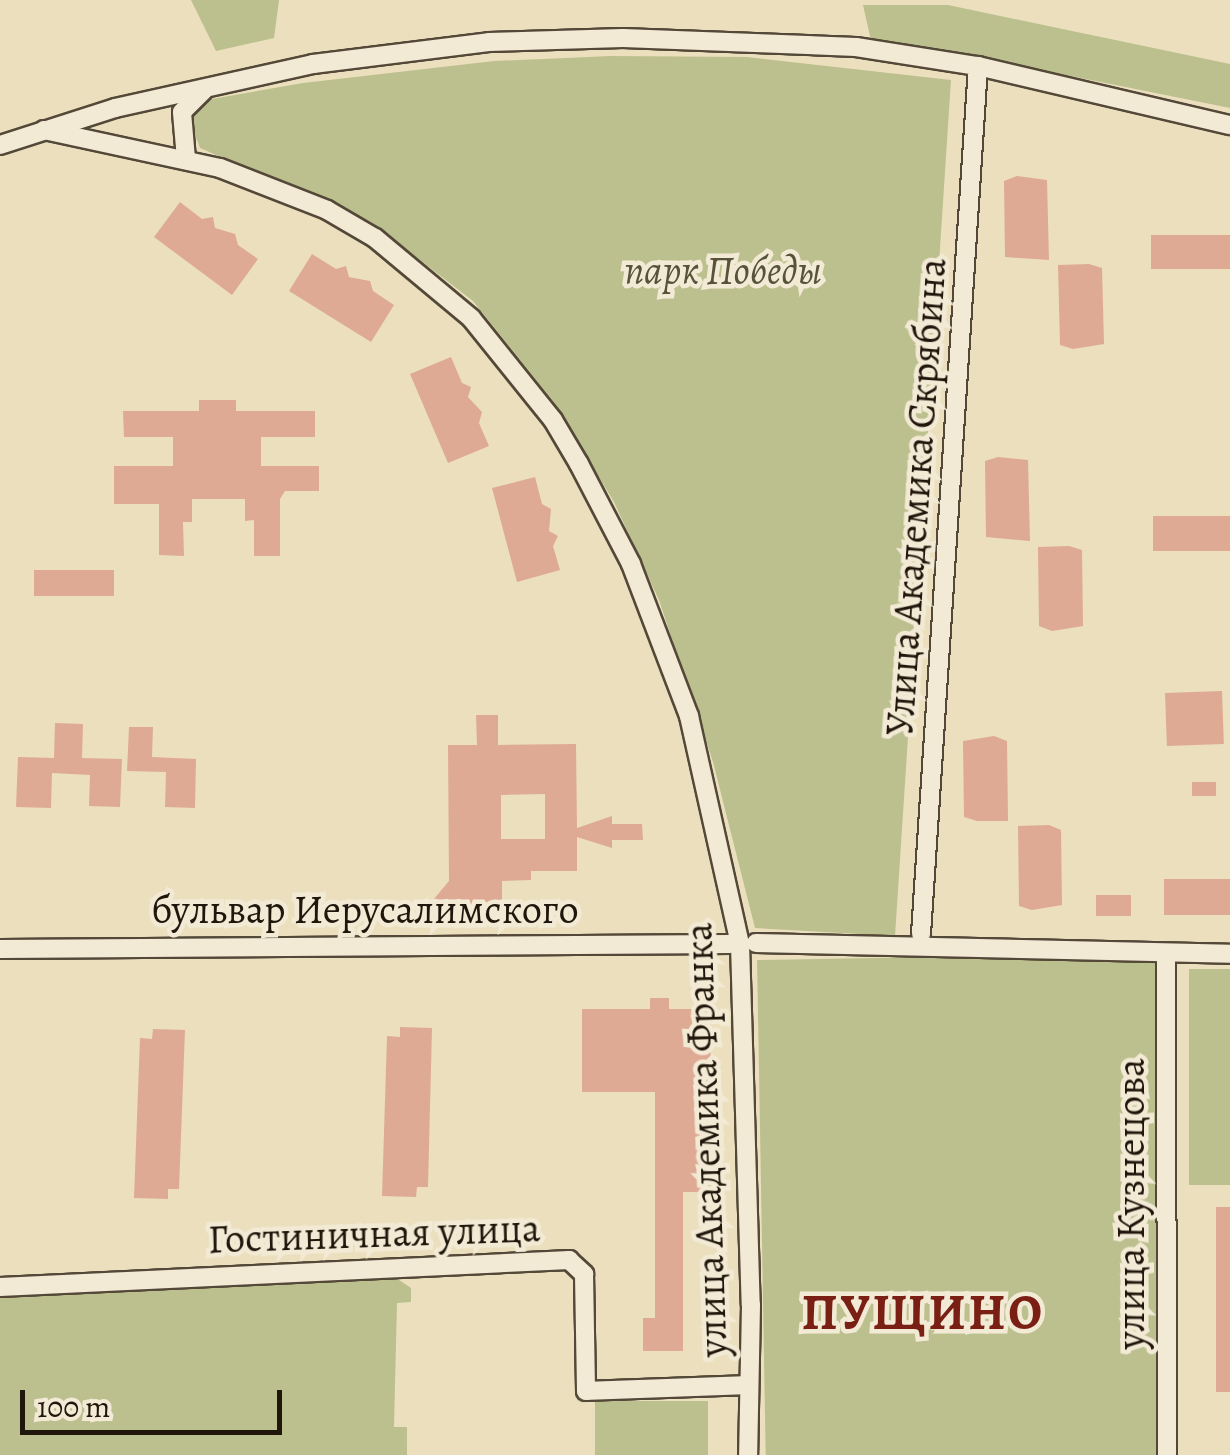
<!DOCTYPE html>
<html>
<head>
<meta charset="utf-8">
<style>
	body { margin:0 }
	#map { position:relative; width:1230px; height:1455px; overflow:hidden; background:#ebdfbe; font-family:Alegreya,serif }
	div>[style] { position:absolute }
	.green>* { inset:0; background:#bcc08e; transform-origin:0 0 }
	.building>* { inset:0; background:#dfaa93; transform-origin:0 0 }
	.roads { filter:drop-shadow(2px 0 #544838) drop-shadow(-2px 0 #544838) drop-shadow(0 2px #544838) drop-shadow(0 -2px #544838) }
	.street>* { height:18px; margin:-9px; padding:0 9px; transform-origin:9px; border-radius:9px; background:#f2ead5 }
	span { translate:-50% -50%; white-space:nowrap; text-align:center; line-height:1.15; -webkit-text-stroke:9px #f2ead5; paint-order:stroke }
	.park-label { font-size:40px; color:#575239; font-style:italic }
	.street-label { font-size:40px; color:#21160b }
	.district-label { font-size:50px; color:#7a1f14; font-weight:700; letter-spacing:2.5px }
	.scale { position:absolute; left:20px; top:1390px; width:262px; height:45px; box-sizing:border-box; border:5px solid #21160b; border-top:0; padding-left:12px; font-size:30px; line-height:35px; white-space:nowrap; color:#21160b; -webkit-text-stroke:8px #f2ead5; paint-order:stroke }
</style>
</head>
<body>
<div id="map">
	<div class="green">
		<i style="clip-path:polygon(191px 0,279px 0,274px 38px,216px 51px)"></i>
		<i style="clip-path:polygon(863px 5px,948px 5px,1230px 64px,1230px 108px,956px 53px,872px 45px)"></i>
		<i style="clip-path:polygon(611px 56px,747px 57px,951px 80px,895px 936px,755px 928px,713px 762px,659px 600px,614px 502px,553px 401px,473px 301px,371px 222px,200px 148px,190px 121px,198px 105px,212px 99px,303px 83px,494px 61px)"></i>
		<i style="left:1158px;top:953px;width:502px;height:401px;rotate:89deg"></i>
		<i style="left:1189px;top:969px;width:41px;height:216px"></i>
		<i style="clip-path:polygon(393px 1276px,411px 1288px,411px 1302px,397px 1303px,394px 1427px,407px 1427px,407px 1455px,0 1455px,0 1295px)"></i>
		<i style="left:708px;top:1401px;width:54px;height:113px;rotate:90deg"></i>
	</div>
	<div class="building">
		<i style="clip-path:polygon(1017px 176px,1047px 180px,1049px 260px,1005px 257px,1004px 181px)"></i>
		<i style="clip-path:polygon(180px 202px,202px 219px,213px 217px,215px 228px,235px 234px,238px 245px,258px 259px,232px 295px,154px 237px)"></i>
		<i style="left:1151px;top:235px;width:79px;height:34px"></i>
		<i style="clip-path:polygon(312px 254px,336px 269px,346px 266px,349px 277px,370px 281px,373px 291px,394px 305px,371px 342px,289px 291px)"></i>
		<i style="clip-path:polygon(1089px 264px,1102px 268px,1104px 344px,1073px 349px,1060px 345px,1058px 265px)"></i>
		<i style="clip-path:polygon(451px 357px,462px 383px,471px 387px,468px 397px,482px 412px,479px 423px,489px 446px,448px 463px,410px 374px)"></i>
		<i style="clip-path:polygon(199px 400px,236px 400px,236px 411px,315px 411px,315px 437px,261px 437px,261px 466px,319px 466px,319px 491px,285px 491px,280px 499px,280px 556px,254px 556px,254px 520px,245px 521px,245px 499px,192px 499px,192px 522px,183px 522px,184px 556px,159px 555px,159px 504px,114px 504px,114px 466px,173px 466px,173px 437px,124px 437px,123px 411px,199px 411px)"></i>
		<i style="clip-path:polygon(998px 457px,1028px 460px,1030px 541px,986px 537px,985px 461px)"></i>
		<i style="clip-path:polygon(535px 477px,542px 504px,551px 509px,549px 531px,558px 536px,553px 546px,560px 570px,517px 582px,492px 488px)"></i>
		<i style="left:1153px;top:516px;width:77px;height:35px"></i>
		<i style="clip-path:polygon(1069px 546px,1082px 550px,1083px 626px,1052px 631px,1039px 626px,1038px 547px)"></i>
		<i style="left:34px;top:570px;width:80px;height:26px"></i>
		<i style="left:1222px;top:691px;width:53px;height:57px;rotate:88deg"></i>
		<i style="clip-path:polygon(evenodd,476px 715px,498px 715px,498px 745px,576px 744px,577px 828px,612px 816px,612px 824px,642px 824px,643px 840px,612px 840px,612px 848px,577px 837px,577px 871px,531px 871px,531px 880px,502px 881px,502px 904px,429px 905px,449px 881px,448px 745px,477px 745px,476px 715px,545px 794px,545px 839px,501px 839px,501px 795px,545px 794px)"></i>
		<i style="clip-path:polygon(55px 723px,83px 724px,82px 758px,122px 759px,120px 807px,89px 806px,90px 775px,52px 773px,51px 808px,16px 807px,18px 757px,54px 758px)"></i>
		<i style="clip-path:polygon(129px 727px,153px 727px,152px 757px,196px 759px,195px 808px,165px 807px,166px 772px,127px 771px)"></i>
		<i style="clip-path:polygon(994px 736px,1007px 741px,1008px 821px,977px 821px,964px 817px,963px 741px)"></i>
		<i style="left:1192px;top:782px;width:24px;height:14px"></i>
		<i style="clip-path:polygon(1049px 825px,1061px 830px,1062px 905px,1032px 910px,1019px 906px,1018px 826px)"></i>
		<i style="left:1164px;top:879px;width:66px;height:36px"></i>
		<i style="left:1096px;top:895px;width:35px;height:21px"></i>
		<i style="clip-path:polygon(650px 998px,669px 998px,669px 1009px,710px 1009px,712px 1192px,683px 1192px,683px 1351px,643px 1351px,643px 1318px,655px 1318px,655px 1092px,582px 1092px,582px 1009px,650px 1009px)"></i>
		<i style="clip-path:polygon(400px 1027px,432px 1028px,428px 1187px,417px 1187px,416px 1197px,382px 1196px,387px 1036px,400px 1037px)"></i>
		<i style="clip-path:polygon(153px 1029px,185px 1030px,179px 1189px,168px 1189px,168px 1199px,134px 1198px,140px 1038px,152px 1039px)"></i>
		<i style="left:1216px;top:1207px;width:14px;height:185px"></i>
	</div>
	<div class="roads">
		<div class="street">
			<i style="left:44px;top:130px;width:180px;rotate:12.2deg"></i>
			<i style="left:220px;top:168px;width:115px;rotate:21.4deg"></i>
			<i style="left:327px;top:210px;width:56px;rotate:30.3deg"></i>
			<i style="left:375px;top:238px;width:125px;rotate:39.8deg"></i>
			<i style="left:471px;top:318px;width:131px;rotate:51.2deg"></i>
			<i style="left:553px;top:420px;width:51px;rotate:59.4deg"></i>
			<i style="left:579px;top:464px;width:113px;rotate:62.5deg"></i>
			<i style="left:631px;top:564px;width:163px;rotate:69.1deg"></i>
			<i style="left:689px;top:716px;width:234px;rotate:77.4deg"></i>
			<i style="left:740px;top:944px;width:361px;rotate:88.3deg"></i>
			<i style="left:751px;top:1305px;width:150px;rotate:91.1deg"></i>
			<i style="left:0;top:145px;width:121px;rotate:-17.8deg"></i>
			<i style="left:115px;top:108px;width:203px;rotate:-12.5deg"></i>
			<i style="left:313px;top:64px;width:177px;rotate:-7.1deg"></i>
			<i style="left:489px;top:42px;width:134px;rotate:-1.7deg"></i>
			<i style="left:623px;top:38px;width:233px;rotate:2.2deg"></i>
			<i style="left:856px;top:47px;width:123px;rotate:8.9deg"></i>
			<i style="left:978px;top:66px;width:259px;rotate:13.2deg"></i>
			<i style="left:186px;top:159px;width:47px;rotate:-94.9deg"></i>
			<i style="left:182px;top:112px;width:31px;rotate:-45deg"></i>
			<i style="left:921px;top:934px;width:870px;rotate:-86.24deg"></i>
			<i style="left:756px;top:943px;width:474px;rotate:1.3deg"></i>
			<i style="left:0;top:949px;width:730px;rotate:-0.39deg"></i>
			<i style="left:1166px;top:953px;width:502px;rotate:89.89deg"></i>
			<i style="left:0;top:1287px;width:570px;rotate:-2.72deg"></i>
			<i style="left:569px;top:1260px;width:21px;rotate:43deg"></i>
			<i style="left:584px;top:1274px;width:117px;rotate:89deg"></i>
			<i style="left:586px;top:1391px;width:162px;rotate:-2.1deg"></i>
		</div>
	</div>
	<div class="park-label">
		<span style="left:723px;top:271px">парк Победы</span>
	</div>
	<div class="street-label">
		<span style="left:916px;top:497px;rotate:-86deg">Улица Академика Скрябина</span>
		<span style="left:365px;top:910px">бульвар Иерусалимского</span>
		<span style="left:706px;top:1140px;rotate:-92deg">улица Академика Франка</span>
		<span style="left:1131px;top:1204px;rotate:-90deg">улица Кузнецова</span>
		<span style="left:374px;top:1234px;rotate:-2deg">Гостиничная улица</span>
	</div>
	<div class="district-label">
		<span style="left:923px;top:1313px">ПУЩИНО</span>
	</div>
	<div class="scale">100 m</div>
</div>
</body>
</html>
